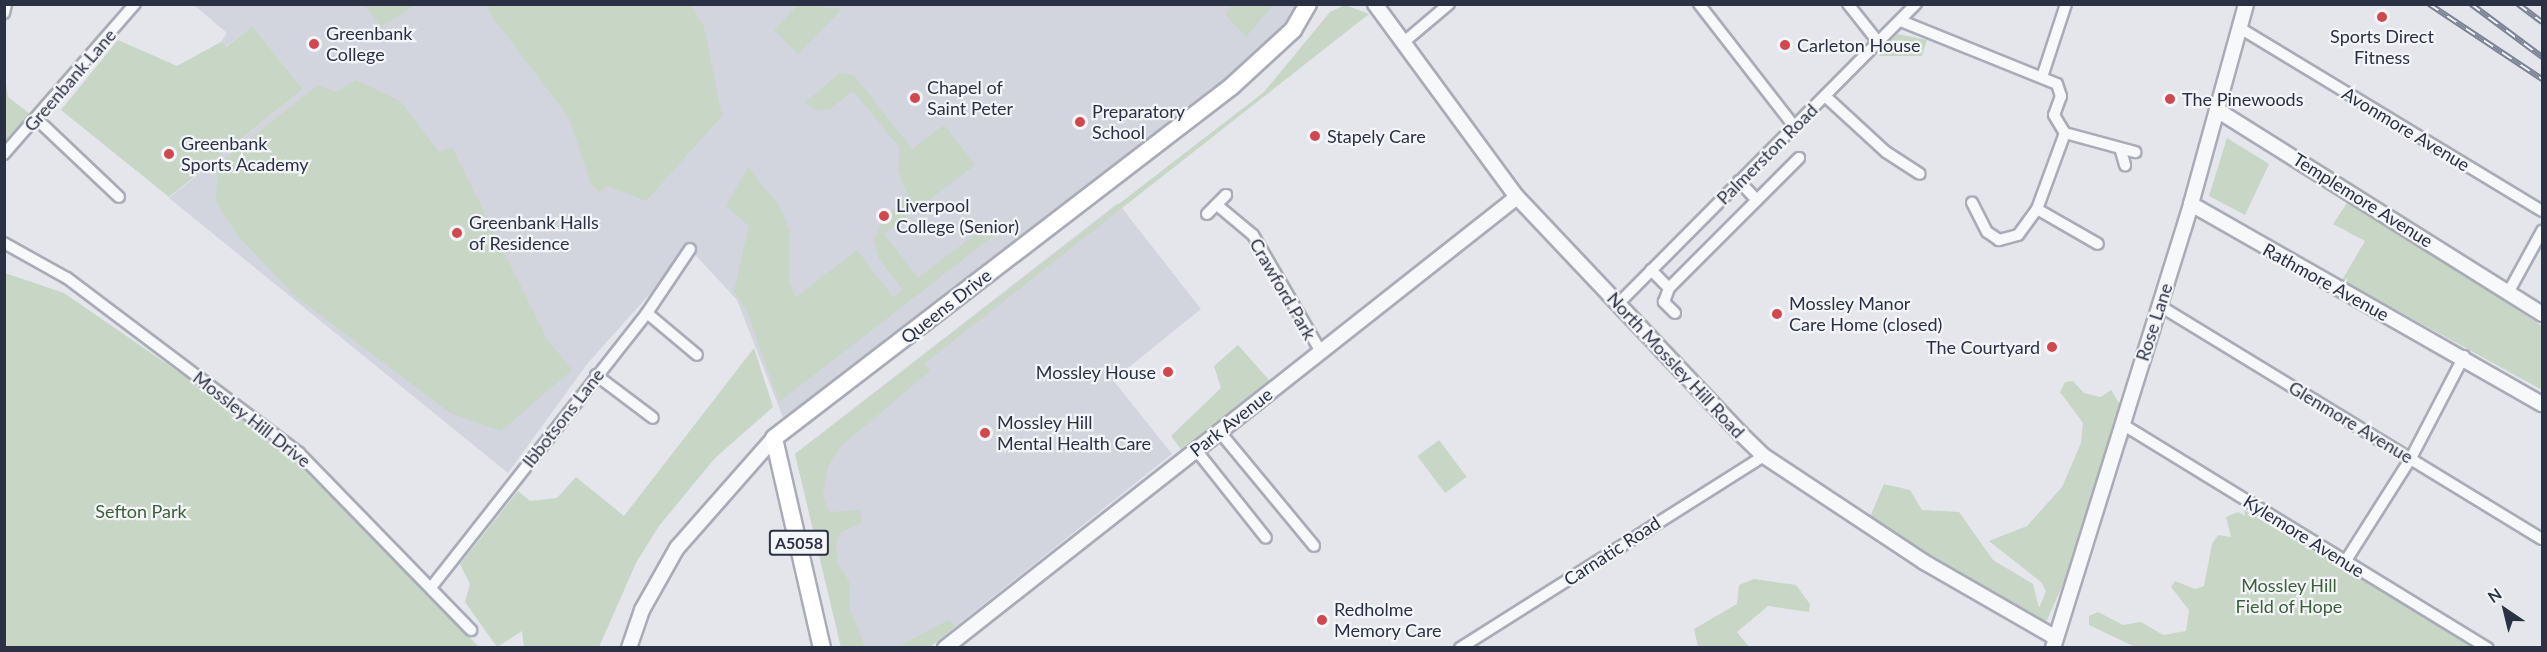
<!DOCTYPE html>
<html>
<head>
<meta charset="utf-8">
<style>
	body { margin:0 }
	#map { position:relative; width:2547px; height:652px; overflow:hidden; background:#e4e6ec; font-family:Lato,sans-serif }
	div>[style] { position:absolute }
	.built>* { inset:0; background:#d2d5de }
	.green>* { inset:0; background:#c7d6c5; transform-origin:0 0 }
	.roads { filter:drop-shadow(2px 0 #a9acb7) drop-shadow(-2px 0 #a9acb7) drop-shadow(0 2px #a9acb7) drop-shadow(0 -2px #a9acb7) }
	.minor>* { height:10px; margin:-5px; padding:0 5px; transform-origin:5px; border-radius:5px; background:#f7f8fa }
	.tertiary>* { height:14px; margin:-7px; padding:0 7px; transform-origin:7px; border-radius:7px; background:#f7f8fa }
	.primary>* { height:16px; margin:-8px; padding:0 8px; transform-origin:8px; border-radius:8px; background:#fff }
	.rail>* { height:6px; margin-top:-3px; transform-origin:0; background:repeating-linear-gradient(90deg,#f4f5f9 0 11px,#7d8396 0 22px); box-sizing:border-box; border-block:2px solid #7d8396 }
	.dots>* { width:16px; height:16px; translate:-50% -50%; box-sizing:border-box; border:3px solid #f4f5f9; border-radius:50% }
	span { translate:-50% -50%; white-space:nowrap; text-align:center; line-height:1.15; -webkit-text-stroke:4.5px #f4f5f9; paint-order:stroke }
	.shield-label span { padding:2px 4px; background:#f4f5f9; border:2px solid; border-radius:4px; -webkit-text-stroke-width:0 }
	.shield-label { font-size:16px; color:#2b3145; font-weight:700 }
	.poi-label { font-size:18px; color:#2b3145 }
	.left { translate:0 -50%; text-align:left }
	.right { translate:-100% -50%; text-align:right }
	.street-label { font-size:18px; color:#2b3145 }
	.park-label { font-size:18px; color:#3b6138 }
	.frame { position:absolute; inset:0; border:6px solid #2b3145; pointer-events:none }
	.north { position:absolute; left:2475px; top:580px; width:60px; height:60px; -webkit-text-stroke:4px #f4f5f9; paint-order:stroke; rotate:325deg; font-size:16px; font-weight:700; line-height:24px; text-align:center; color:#2b3145 }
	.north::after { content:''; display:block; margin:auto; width:21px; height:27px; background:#2b3145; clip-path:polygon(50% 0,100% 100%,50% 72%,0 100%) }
</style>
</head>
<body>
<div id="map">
	<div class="built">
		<i style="clip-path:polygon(194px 5px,1308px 5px,1293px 30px,787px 428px,737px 300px,690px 249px,587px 364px,508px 473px,169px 198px,303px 89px,252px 26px,225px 47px,221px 42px,227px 33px)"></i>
		<i style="clip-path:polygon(1118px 203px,1201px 309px,1113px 380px,1172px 454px,930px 647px,841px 647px,795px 454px)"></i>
	</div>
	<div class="green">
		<i style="clip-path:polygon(364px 5px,415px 5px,381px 27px)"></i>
		<i style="clip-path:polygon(489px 5px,691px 5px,704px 27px,722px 116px,646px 201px,608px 186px,599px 192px,591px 184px,569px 118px,489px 12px)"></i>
		<i style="clip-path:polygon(798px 5px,842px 9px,798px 54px,774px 30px)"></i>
		<i style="clip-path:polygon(1232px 5px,1232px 4px,1273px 5px,1246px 37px,1225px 14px)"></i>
		<i style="clip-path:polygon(1345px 5px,1369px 14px,925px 363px,930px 371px,840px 447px,828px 466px,823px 494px,829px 512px,859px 510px,862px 522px,840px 533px,836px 543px,838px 564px,849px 581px,850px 610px,865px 647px,841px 647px,795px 454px,1264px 92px,1330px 12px)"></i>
		<i style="clip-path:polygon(252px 26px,303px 89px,169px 197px,61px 110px,118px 40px,177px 66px,221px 42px,226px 47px)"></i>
		<i style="clip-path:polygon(1897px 34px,1927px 40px,1922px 56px,1878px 56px)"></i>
		<i style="clip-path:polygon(840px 73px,854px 75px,912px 149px,944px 125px,975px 165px,884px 234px,918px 278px,991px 222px,1005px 227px,779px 402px,747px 311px,734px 291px,749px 226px,726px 206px,748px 167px,780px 207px,789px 230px,789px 281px,795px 298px,857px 250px,893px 297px,903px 290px,879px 259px,874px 241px,883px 218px,908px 196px,898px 170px,900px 148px,853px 91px,830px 109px,815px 110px,805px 102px)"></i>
		<i style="clip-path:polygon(5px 77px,8px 97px,30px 114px,5px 141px)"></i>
		<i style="clip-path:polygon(356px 80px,400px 101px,439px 152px,452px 147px,547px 339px,572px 370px,501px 431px,450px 413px,296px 297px,238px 236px,216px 202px,218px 164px,318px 85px,336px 92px)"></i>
		<i style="clip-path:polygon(2227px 138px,2269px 164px,2245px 215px,2209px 196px)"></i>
		<i style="clip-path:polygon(2349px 200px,2542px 326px,2542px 390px,2342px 280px,2365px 241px,2333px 224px)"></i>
		<i style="clip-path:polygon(5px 273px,64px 293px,286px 446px,479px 647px,5px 648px)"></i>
		<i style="clip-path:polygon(1238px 345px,1269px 380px,1181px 449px,1171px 436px,1221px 388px,1214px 366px)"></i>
		<i style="clip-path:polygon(754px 348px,773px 407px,715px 458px,659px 526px,636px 563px,599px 647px,524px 647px,522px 631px,497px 647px,465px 602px,470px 584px,460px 564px,518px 491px,530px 501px,557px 498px,576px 477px,624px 516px)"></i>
		<i style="clip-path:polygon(2073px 381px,2084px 393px,2101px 397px,2111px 390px,2134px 428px,2046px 622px,2050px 630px,1870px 517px,1884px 484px,1910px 490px,1922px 510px,1959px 512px,1993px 560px,2033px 584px,2039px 608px,2046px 591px,2041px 582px,1989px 541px,2027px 526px,2062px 487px,2081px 443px,2083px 423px,2060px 392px,2065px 382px)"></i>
		<i style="left:1439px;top:440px;width:46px;height:27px;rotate:53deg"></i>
		<i style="clip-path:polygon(2244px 510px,2477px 647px,2135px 647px,2089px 625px,2089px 616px,2098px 612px,2123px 625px,2141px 622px,2163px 635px,2186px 631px,2189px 610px,2171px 587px,2175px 581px,2195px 589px,2204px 586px,2212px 544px,2218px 535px,2231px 537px,2226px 517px,2238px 512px,2245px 516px)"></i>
		<i style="clip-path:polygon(1754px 579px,1796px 585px,1810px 604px,1809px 612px,1768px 606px,1737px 632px,1749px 647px,1698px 647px,1694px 629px,1737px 604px,1739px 585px)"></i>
		<i style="clip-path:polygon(948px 620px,956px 626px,930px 647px,898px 647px)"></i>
	</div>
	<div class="roads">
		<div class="minor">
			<i style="left:1699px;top:4px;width:155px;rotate:52.1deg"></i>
			<i style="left:1848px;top:4px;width:50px;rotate:51.5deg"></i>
			<i style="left:4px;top:13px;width:9px;rotate:-77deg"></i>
			<i style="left:1901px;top:21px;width:168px;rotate:22deg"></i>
			<i style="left:2057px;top:84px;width:13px;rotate:72deg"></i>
			<i style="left:2061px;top:96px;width:20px;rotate:110deg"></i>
			<i style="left:2054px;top:115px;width:21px;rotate:59deg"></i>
			<i style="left:2065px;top:133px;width:81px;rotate:110.2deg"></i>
			<i style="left:2037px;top:209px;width:32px;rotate:126deg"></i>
			<i style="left:2018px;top:235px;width:20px;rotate:165deg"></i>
			<i style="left:1999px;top:240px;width:14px;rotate:-146deg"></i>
			<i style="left:1987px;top:232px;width:33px;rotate:-117deg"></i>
			<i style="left:2240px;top:28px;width:353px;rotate:31.2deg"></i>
			<i style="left:1404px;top:42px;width:59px;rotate:-40.2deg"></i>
			<i style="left:2043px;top:74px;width:74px;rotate:-71.8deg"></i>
			<i style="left:1825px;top:96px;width:83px;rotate:42.6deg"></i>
			<i style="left:1886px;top:152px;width:40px;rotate:32.9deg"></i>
			<i style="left:44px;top:126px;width:103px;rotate:43.4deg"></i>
			<i style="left:2065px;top:133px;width:73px;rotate:15.2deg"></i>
			<i style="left:2121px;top:151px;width:15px;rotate:74deg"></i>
			<i style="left:4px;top:154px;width:199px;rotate:-48.9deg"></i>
			<i style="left:1739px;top:181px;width:26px;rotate:47deg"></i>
			<i style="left:1217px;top:205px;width:47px;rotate:39.8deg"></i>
			<i style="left:1253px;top:235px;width:135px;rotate:59.8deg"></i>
			<i style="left:2037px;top:209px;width:70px;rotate:29.8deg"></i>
			<i style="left:1207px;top:214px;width:27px;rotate:-45deg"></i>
			<i style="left:4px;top:243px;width:72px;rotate:29.1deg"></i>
			<i style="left:67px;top:278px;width:291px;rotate:37deg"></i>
			<i style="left:299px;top:453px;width:247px;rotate:45.8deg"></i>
			<i style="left:1651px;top:270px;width:25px;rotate:45deg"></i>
			<i style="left:2508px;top:293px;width:71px;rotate:-61.3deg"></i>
			<i style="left:1618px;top:304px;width:423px;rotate:-45.2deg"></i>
			<i style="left:2160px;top:306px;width:447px;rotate:31.4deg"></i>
			<i style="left:647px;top:313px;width:65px;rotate:40deg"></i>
			<i style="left:1675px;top:313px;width:16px;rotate:-135deg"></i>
			<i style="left:1664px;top:302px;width:15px;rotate:-70deg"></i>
			<i style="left:1669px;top:288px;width:184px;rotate:-45deg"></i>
			<i style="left:596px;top:375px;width:71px;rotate:37deg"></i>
			<i style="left:2122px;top:424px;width:429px;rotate:31.5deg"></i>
			<i style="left:1219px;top:431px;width:149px;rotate:50.4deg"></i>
			<i style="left:1196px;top:450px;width:112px;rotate:51.5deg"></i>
			<i style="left:2345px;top:562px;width:123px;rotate:-57.6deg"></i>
			<i style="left:2411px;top:458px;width:115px;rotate:-62.5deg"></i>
			<i style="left:433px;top:585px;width:346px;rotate:-51.8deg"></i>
			<i style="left:647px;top:313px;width:77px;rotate:-56.1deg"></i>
			<i style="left:1460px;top:648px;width:360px;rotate:-32.3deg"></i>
		</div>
		<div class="tertiary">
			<i style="left:1375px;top:4px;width:240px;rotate:53.7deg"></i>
			<i style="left:1517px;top:197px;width:325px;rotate:46.6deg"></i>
			<i style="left:1740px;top:433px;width:33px;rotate:44deg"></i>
			<i style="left:1764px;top:456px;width:192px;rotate:33.5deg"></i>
			<i style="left:1924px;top:562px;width:152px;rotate:29.9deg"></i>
			<i style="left:2217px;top:110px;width:384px;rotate:32.1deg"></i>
			<i style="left:2191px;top:204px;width:404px;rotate:29.7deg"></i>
			<i style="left:629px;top:648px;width:40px;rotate:-71.1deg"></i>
			<i style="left:642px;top:610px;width:71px;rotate:-60.6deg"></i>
			<i style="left:677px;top:548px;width:147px;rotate:-48.6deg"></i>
			<i style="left:945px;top:648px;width:728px;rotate:-38.25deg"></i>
			<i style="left:2053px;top:648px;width:465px;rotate:-72.7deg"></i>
			<i style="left:2191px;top:204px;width:207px;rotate:-74.6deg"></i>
		</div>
		<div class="primary">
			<i style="left:822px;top:648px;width:215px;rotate:-102.9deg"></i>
			<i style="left:774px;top:438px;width:578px;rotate:-37.54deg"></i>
			<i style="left:1232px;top:86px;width:83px;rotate:-42.6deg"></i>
			<i style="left:1293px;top:30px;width:30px;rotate:-60deg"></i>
		</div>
	</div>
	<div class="rail">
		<i style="left:2429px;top:4px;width:136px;rotate:33.6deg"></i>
		<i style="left:2471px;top:4px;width:89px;rotate:36.7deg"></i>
		<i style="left:2518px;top:4px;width:30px;rotate:37deg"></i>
	</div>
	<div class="dots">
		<i style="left:2382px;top:17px;background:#d1494e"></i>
		<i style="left:314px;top:44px;background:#d1494e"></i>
		<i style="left:1785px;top:45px;background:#d1494e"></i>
		<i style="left:915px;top:98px;background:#d1494e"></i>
		<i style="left:2170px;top:99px;background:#d1494e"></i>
		<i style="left:1080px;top:122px;background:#d1494e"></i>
		<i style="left:1315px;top:136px;background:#d1494e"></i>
		<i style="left:169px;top:154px;background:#d1494e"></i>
		<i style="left:884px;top:216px;background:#d1494e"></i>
		<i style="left:457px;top:233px;background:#d1494e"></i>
		<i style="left:1777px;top:314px;background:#d1494e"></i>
		<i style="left:2052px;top:347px;background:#d1494e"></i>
		<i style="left:1168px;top:372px;background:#d1494e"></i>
		<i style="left:985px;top:433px;background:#d1494e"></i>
		<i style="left:1322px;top:620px;background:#d1494e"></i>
	</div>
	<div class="shield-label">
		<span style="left:799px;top:543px">A5058</span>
	</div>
	<div class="poi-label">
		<span class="left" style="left:326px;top:44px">Greenbank<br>College</span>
		<span style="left:2382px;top:47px">Sports Direct<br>Fitness</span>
		<span class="left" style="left:1797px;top:45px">Carleton House</span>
		<span class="left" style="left:927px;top:98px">Chapel of<br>Saint Peter</span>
		<span class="left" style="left:2182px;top:99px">The Pinewoods</span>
		<span class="left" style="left:1092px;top:122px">Preparatory<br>School</span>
		<span class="left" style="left:1327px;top:136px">Stapely Care</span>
		<span class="left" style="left:181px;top:154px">Greenbank<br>Sports Academy</span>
		<span class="left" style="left:896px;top:216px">Liverpool<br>College (Senior)</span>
		<span class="left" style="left:469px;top:233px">Greenbank Halls<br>of Residence</span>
		<span class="left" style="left:1789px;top:314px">Mossley Manor<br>Care Home (closed)</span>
		<span class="right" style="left:2040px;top:347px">The Courtyard</span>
		<span class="right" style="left:1156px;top:372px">Mossley House</span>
		<span class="left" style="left:997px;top:433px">Mossley Hill<br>Mental Health Care</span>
		<span class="left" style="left:1334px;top:620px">Redholme<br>Memory Care</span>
	</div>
	<div class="street-label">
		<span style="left:70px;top:80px;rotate:-49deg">Greenbank Lane</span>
		<span style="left:2406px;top:129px;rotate:31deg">Avonmore Avenue</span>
		<span style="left:1767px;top:154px;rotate:-45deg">Palmerston Road</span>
		<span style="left:2363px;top:200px;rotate:32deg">Templemore Avenue</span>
		<span style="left:2326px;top:282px;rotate:29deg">Rathmore Avenue</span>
		<span style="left:1283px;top:289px;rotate:60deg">Crawford Park</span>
		<span style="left:946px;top:306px;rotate:-38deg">Queens Drive</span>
		<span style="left:2154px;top:322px;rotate:-72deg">Rose Lane</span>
		<span style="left:1676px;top:365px;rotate:47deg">North Mossley Hill Road</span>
		<span style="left:563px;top:418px;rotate:-52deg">Ibbotsons Lane</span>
		<span style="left:252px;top:419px;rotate:38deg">Mossley Hill Drive</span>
		<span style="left:1231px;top:422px;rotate:-38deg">Park Avenue</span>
		<span style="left:2351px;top:422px;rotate:31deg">Glenmore Avenue</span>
		<span style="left:2304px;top:536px;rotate:32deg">Kylemore Avenue</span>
		<span style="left:1612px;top:551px;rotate:-33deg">Carnatic Road</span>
	</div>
	<div class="park-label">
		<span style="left:141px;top:511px">Sefton Park</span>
		<span style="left:2289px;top:596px">Mossley Hill<br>Field of Hope</span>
	</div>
	<div class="frame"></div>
	<div class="north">N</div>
</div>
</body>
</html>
